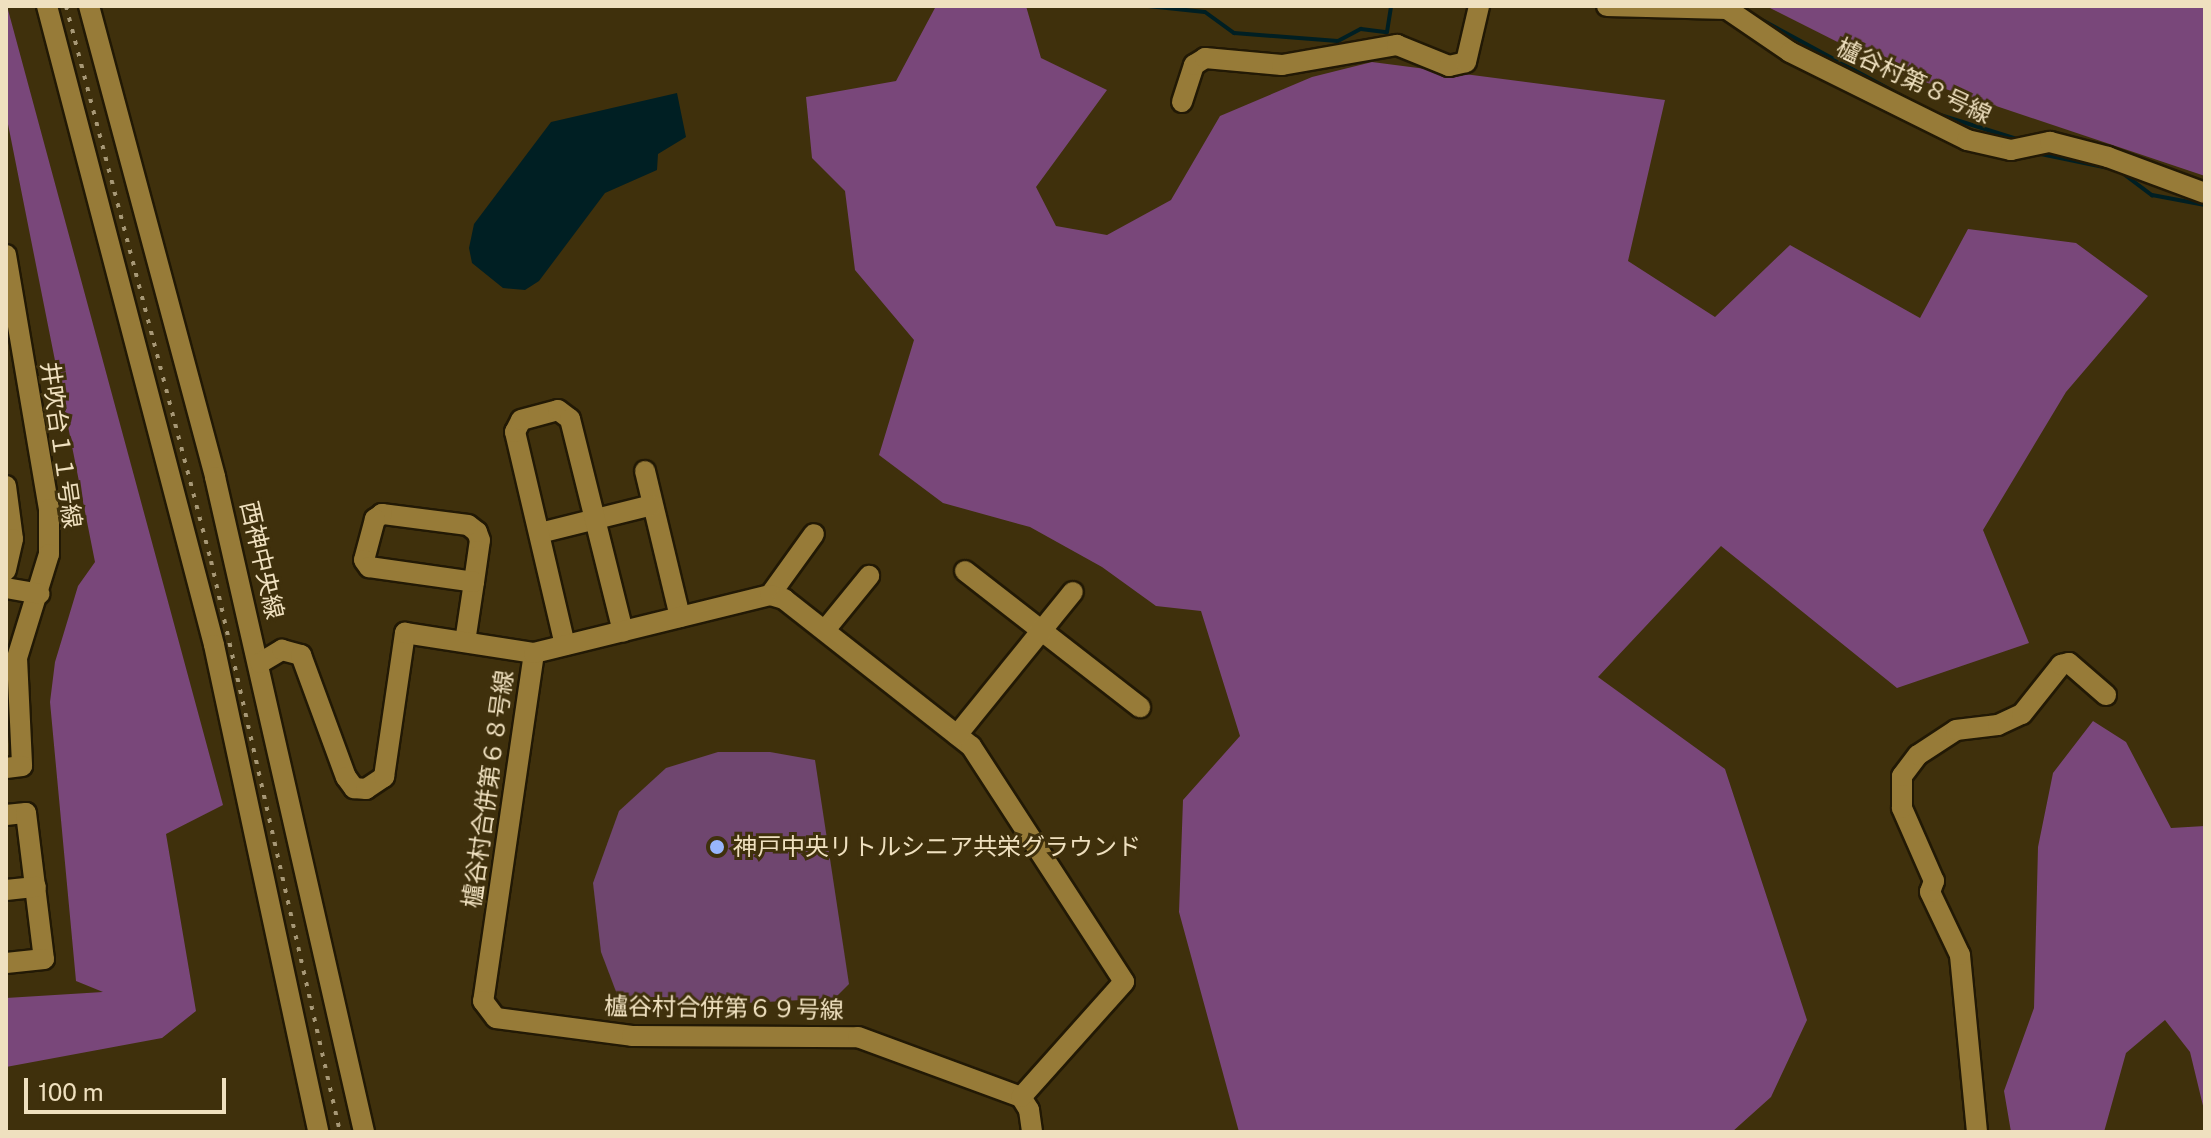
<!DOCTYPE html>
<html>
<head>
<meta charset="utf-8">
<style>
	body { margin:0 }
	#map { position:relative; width:2211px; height:1138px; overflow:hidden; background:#3f300c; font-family:"Public Sans","Noto Sans JP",sans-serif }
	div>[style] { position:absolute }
	.green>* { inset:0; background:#6f466f }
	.forest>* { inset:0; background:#79477a }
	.water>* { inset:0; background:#001f23 }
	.stream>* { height:4px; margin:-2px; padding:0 2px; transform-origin:2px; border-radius:2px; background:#001f23 }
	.roads { filter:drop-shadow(2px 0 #221905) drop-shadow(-2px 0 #221905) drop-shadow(0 2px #221905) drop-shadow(0 -2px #221905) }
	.minor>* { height:20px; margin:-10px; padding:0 10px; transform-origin:10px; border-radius:10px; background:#977b38 }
	.rail>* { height:4px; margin-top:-2px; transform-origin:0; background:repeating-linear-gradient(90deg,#a79876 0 4px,transparent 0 12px) }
	.dots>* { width:22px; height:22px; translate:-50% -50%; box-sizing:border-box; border:4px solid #3f300c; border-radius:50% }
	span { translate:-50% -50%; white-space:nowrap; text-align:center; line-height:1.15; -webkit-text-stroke:6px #3f300c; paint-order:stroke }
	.street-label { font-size:24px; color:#efe0bf }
	.poi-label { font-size:24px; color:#efe0bf }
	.left { translate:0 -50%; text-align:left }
	.frame { position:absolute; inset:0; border:8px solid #efe0bf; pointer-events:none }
	.scale { position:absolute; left:24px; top:1078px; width:202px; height:36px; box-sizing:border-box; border:4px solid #efe0bf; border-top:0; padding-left:10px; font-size:24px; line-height:28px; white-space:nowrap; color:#efe0bf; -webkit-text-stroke:6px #3f300c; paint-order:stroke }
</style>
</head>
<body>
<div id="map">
	<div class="green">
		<i style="clip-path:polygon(718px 752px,770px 752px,815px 760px,849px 984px,835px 998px,623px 1010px,601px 952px,593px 883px,619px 811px,666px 768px)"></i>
	</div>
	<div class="forest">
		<i style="clip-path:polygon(7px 6px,223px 805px,166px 834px,196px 1011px,162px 1038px,6px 1067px,6px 998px,103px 992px,76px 981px,50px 702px,55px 662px,78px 586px,95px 562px,6px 114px)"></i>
		<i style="clip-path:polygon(936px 6px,1026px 6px,1041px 58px,1107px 90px,1036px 187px,1056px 226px,1107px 235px,1171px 200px,1220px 116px,1312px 77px,1372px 62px,1665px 100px,1628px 261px,1715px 317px,1790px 245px,1920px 318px,1968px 229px,2076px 243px,2148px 296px,2066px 392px,1983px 530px,2029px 643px,1897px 688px,1721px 546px,1598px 677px,1725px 769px,1807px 1020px,1771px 1097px,1732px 1132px,1239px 1132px,1179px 912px,1183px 800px,1240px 736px,1201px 611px,1156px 606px,1102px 567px,1030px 527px,943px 503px,879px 455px,914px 340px,855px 270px,845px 191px,812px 158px,806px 97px,896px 81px)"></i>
		<i style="clip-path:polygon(1766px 6px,2205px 6px,2205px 176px,1901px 74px)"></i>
		<i style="clip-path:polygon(2093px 721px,2126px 742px,2171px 828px,2205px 826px,2205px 1114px,2190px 1052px,2165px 1020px,2126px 1053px,2104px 1132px,2011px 1132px,2004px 1091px,2034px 1008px,2038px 847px,2053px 773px)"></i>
	</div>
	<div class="water">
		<i style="clip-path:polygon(677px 93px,686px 137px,658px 154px,657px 170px,605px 193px,539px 281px,525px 290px,503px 288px,472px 263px,469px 248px,474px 224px,551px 122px)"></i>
	</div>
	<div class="stream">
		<i style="left:1148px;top:6px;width:57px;rotate:6deg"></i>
		<i style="left:1205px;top:12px;width:36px;rotate:36deg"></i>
		<i style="left:1234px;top:33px;width:104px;rotate:4.4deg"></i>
		<i style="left:1338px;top:41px;width:26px;rotate:-28deg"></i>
		<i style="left:1361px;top:29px;width:26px;rotate:7deg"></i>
		<i style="left:1387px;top:32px;width:26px;rotate:-81deg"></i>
		<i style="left:1751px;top:14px;width:199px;rotate:28.5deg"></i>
		<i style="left:1937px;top:114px;width:87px;rotate:17.4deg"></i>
		<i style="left:2036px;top:153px;width:79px;rotate:11.7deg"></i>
		<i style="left:2121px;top:172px;width:39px;rotate:37deg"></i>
		<i style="left:2152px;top:195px;width:54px;rotate:10.7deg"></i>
	</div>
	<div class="roads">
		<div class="minor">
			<i style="left:47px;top:6px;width:660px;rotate:75.35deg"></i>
			<i style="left:214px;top:645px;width:498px;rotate:77.9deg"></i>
			<i style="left:89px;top:6px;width:488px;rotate:75deg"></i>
			<i style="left:215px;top:477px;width:672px;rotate:77.18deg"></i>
			<i style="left:1607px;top:6px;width:120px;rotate:1.4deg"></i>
			<i style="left:1727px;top:9px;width:76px;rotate:34.3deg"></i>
			<i style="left:1790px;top:52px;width:198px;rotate:26.4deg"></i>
			<i style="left:1967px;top:140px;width:45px;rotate:12.8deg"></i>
			<i style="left:2011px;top:150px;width:40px;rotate:-12deg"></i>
			<i style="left:2050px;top:142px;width:60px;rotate:14.5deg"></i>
			<i style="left:2108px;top:157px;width:103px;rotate:20.4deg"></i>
			<i style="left:1182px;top:102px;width:39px;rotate:-72deg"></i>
			<i style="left:1194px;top:65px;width:13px;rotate:-32deg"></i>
			<i style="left:1205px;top:58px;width:77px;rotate:5.2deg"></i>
			<i style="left:1282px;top:65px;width:117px;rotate:-9.9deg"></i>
			<i style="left:1397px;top:45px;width:56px;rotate:22deg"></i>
			<i style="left:1449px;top:66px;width:17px;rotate:-13deg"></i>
			<i style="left:1466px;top:62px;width:57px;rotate:-76.9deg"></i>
			<i style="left:6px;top:255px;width:258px;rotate:80.4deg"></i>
			<i style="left:49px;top:509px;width:45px;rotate:90deg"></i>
			<i style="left:49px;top:554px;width:109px;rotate:107.1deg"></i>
			<i style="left:17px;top:658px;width:108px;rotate:87.3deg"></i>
			<i style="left:22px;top:766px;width:16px;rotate:173deg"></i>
			<i style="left:645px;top:471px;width:150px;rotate:76.5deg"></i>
			<i style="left:6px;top:486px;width:53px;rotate:82.5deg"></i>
			<i style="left:13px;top:539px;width:32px;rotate:103deg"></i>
			<i style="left:540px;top:533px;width:115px;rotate:-14deg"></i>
			<i style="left:965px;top:571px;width:222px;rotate:37.9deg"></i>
			<i style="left:6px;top:588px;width:34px;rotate:10deg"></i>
			<i style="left:770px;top:595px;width:75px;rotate:-54.2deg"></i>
			<i style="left:825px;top:630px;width:70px;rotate:-50.8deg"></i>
			<i style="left:465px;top:642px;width:61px;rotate:-81.5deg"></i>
			<i style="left:474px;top:582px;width:42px;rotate:-81.9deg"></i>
			<i style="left:480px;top:540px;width:9px;rotate:-111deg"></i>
			<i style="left:477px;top:532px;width:11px;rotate:-142deg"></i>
			<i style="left:468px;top:525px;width:87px;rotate:-172.7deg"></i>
			<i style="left:382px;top:514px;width:9px;rotate:144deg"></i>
			<i style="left:375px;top:519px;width:42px;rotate:105deg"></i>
			<i style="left:364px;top:560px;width:9px;rotate:54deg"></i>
			<i style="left:369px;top:567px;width:106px;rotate:8.1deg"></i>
			<i style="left:565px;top:645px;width:219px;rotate:-103.2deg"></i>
			<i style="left:515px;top:432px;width:13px;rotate:-63deg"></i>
			<i style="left:521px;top:420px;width:38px;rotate:-15deg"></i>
			<i style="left:558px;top:410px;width:15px;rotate:37deg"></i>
			<i style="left:570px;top:419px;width:219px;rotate:76deg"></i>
			<i style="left:534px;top:653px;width:352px;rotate:98.3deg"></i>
			<i style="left:483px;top:1001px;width:21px;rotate:53deg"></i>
			<i style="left:496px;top:1018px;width:137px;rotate:7.5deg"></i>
			<i style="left:632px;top:1036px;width:226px;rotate:0.3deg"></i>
			<i style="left:858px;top:1037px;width:174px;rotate:20.2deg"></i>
			<i style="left:1021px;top:1097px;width:15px;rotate:58deg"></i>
			<i style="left:1029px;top:1110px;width:22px;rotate:82deg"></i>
			<i style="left:260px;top:663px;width:26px;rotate:-31deg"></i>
			<i style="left:282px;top:650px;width:20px;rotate:15deg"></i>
			<i style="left:301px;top:655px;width:130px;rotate:69.8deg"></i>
			<i style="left:346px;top:777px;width:14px;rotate:54deg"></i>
			<i style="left:354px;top:788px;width:12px;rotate:5deg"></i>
			<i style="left:366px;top:789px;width:22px;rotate:-34deg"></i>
			<i style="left:384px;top:777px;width:146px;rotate:-81.7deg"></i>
			<i style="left:405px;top:633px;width:131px;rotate:8.8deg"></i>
			<i style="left:534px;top:653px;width:243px;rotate:-13.8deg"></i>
			<i style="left:770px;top:595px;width:15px;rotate:16deg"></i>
			<i style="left:784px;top:599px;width:238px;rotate:38.2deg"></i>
			<i style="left:971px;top:746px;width:281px;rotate:57deg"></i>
			<i style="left:1124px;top:982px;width:154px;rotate:131.8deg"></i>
			<i style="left:957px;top:735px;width:184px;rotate:-51deg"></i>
			<i style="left:6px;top:815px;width:20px;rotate:-6deg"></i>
			<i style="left:26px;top:813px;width:147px;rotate:83deg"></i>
			<i style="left:44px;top:959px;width:38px;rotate:174deg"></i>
			<i style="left:6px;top:890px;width:30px;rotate:-6deg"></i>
			<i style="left:1977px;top:1132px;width:178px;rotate:-95.5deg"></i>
			<i style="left:1960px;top:955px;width:70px;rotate:-115.5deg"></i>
			<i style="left:1930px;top:892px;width:12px;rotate:-70deg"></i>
			<i style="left:1934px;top:881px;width:80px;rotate:-113.7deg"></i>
			<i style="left:1902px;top:808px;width:32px;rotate:-90deg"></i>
			<i style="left:1902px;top:776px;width:26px;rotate:-53deg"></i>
			<i style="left:1918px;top:755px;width:45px;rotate:-33.3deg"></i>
			<i style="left:1956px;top:730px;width:42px;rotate:-6.8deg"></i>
			<i style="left:1998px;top:725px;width:26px;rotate:-25deg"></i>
			<i style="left:2022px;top:714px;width:63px;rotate:-51.5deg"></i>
			<i style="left:2061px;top:665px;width:8px;rotate:-14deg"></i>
			<i style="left:2069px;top:663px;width:49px;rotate:40.9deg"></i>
		</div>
	</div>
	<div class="rail">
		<i style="left:66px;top:6px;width:574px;rotate:75.36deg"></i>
		<i style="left:211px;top:561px;width:585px;rotate:77.27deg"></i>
	</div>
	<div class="dots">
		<i style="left:717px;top:847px;background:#98b6fd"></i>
	</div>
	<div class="street-label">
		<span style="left:1914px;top:81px;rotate:25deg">櫨谷村第８号線</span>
		<span style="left:61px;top:445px;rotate:82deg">井吹台１１号線</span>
		<span style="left:262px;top:560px;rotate:77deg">西神中央線</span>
		<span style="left:488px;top:789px;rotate:-82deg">櫨谷村合併第６８号線</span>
		<span style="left:724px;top:1008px;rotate:1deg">櫨谷村合併第６９号線</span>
	</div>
	<div class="poi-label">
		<span class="left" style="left:733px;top:847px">神戸中央リトルシニア共栄グラウンド</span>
	</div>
	<div class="frame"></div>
	<div class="scale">100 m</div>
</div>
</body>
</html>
